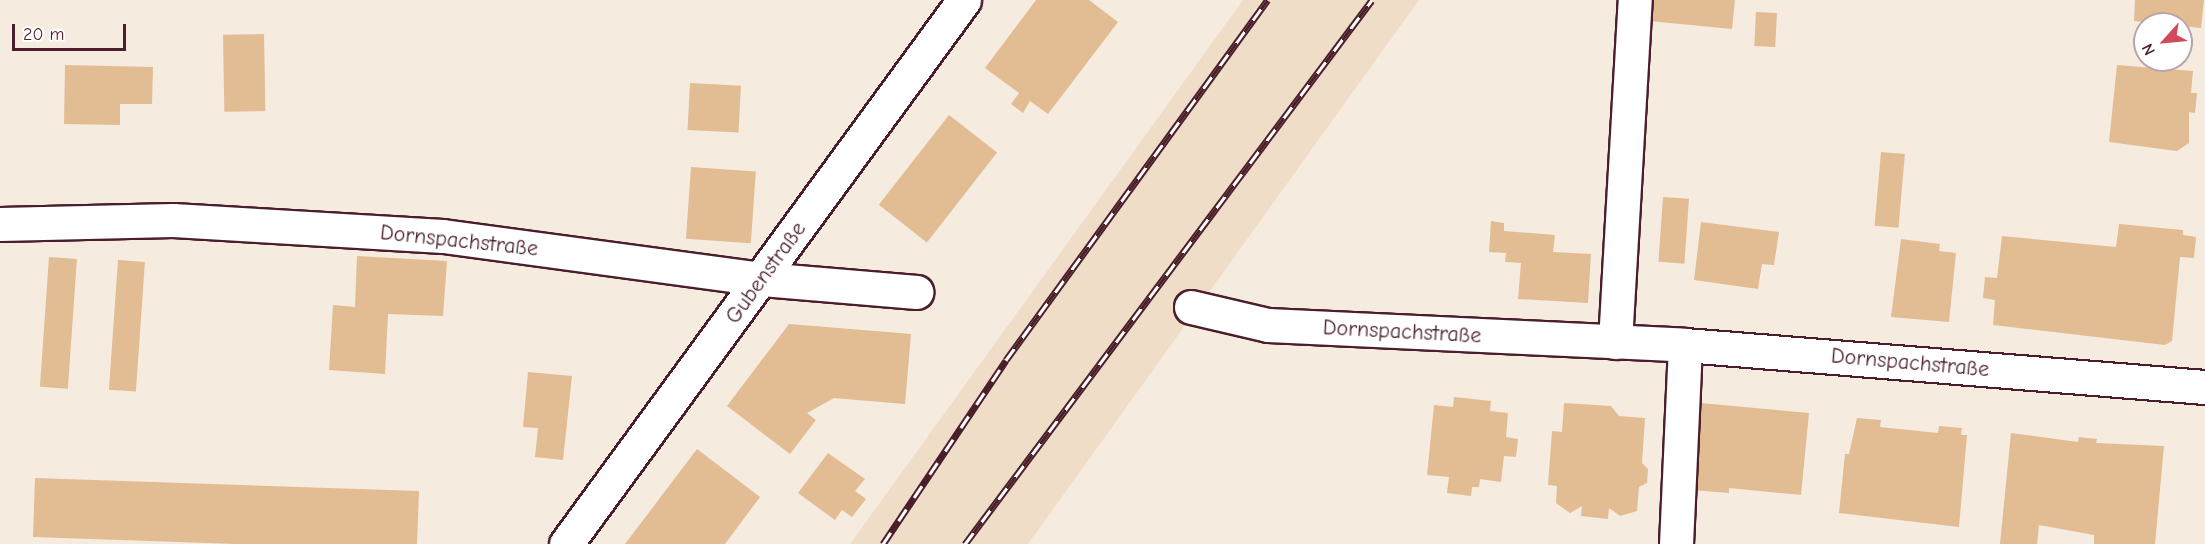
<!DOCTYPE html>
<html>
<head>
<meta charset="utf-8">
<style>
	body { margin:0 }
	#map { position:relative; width:2205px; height:544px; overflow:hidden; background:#f6ebdf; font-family:"Comic Neue",sans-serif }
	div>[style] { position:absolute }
	.built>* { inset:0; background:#f0ddc8 }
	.building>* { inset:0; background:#e2bc93; transform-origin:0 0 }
	.roads { filter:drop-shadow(2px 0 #4a1f2b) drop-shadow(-2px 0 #4a1f2b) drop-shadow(0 2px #4a1f2b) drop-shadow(0 -2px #4a1f2b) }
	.minor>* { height:33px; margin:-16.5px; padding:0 16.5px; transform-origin:16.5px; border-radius:16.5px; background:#fff }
	.rail>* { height:7px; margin-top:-3.5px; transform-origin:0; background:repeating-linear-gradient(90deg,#fff 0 14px,#4a1f2b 0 28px); box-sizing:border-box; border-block:2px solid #4a1f2b }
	span { translate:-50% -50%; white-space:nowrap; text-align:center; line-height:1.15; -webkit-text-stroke:4.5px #fff; paint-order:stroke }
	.street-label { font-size:22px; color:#4a1f2b }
	.north { position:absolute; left:2133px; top:12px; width:60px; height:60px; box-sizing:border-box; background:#fff; border:2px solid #b7a5aa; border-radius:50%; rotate:243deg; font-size:16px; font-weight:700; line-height:24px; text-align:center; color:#4a1f2b }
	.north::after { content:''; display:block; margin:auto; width:21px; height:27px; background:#d1495b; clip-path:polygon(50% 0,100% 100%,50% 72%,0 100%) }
	.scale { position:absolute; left:12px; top:24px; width:114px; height:27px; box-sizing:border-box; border:3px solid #4a1f2b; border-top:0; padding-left:8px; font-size:18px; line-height:21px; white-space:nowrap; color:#4a1f2b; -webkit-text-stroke:4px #fff; paint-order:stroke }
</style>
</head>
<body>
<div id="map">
	<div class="built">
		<i style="clip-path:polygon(1243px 0,1419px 0,1028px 544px,850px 544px)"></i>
	</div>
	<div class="building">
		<i style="clip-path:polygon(1036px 0,1089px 0,1118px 22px,1048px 114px,1030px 101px,1023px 113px,1011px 104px,1019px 93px,985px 68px)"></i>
		<i style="clip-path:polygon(1651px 0,1735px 0,1732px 29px,1649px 21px)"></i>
		<i style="clip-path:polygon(2135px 0,2204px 0,2201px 28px,2134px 21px)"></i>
		<i style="left:1756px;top:12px;width:21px;height:34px;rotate:3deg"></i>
		<i style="left:264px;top:34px;width:77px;height:41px;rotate:89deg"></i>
		<i style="clip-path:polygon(65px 65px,153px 67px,152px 104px,120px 104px,120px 125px,64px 124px)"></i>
		<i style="clip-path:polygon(2117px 65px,2193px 71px,2191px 93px,2197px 93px,2195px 113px,2189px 112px,2189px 143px,2177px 151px,2109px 142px)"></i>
		<i style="left:690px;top:83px;width:51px;height:47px;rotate:3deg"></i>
		<i style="left:949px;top:115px;width:61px;height:114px;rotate:38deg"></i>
		<i style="left:1881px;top:152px;width:24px;height:74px;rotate:5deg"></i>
		<i style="left:691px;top:167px;width:65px;height:72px;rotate:4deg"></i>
		<i style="left:1663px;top:197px;width:26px;height:65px;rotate:4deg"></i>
		<i style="clip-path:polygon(1491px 221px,1504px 223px,1504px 231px,1555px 235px,1553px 252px,1591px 254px,1588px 303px,1518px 299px,1521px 263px,1505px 262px,1506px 253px,1489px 252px)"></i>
		<i style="clip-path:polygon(1701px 222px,1779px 232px,1774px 265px,1762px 264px,1758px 289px,1694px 280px)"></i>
		<i style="clip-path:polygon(2119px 224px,2183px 230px,2183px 235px,2196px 237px,2194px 258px,2180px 257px,2172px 341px,2165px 345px,1993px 325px,1995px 300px,1983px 298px,1985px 277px,1997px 278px,2002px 236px,2116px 247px)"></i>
		<i style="clip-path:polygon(1901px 239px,1940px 244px,1939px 251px,1956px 253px,1949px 322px,1891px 317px)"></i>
		<i style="clip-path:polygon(357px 256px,447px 261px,443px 316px,388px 314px,385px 374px,329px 370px,333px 305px,355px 307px)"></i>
		<i style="left:49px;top:257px;width:28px;height:130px;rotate:4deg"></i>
		<i style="left:118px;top:260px;width:27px;height:130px;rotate:4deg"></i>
		<i style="clip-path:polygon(789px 324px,911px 334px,905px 404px,834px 398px,807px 413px,816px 420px,790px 454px,727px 406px)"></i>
		<i style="clip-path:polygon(528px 372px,572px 376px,563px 460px,535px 457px,538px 428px,523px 427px)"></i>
		<i style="clip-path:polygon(1454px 397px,1491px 401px,1490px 411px,1508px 413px,1506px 437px,1518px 439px,1516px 457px,1504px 456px,1501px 482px,1480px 479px,1479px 487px,1472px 487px,1471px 496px,1447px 493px,1449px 477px,1427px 475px,1434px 405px,1453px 407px)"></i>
		<i style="clip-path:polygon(1564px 403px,1611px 406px,1619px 416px,1645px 418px,1642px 463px,1648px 469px,1647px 483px,1639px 487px,1637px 511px,1620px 516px,1609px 508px,1608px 519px,1581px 516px,1582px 506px,1570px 513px,1556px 503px,1557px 486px,1548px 485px,1552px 431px,1562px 432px)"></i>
		<i style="clip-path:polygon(1700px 403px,1809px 413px,1801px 495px,1729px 488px,1729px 493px,1692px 490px)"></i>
		<i style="clip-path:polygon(1857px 418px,1881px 420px,1880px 427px,1938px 433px,1939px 426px,1962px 428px,1961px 435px,1967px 435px,1959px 527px,1839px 513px,1845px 454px,1849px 454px)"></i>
		<i style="clip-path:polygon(2011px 433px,2078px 442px,2079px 437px,2097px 439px,2096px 443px,2164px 446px,2155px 544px,2094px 544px,2094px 535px,2039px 525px,2037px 544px,2000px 544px)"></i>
		<i style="clip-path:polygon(697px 449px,760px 497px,725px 544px,625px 544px)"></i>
		<i style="clip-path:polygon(828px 453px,865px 479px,855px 491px,866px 499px,852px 517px,842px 510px,835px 520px,798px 493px)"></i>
		<i style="clip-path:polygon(35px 478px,419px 491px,417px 544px,236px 544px,33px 537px)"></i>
	</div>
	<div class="roads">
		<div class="minor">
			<i style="left:0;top:224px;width:173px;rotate:-1.3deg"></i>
			<i style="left:173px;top:220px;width:270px;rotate:3.4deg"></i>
			<i style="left:443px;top:236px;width:322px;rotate:7.7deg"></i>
			<i style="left:762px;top:279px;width:155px;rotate:4.8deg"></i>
			<i style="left:1191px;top:307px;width:79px;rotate:13.2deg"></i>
			<i style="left:1268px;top:325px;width:417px;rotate:2.7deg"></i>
			<i style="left:1685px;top:345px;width:522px;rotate:4.62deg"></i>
			<i style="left:1615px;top:342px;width:343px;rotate:-86.7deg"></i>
			<i style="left:566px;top:544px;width:674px;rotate:-53.81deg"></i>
			<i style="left:1676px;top:544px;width:199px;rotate:-87.4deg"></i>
		</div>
	</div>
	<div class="rail">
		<i style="left:883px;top:544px;width:221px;rotate:-56.2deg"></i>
		<i style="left:1006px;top:360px;width:445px;rotate:-54deg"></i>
		<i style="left:965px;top:544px;width:679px;rotate:-53.2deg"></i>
	</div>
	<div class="street-label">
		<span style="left:459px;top:241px;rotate:6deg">Dornspachstraße</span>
		<span style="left:766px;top:273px;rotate:-54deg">Gubenstraße</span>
		<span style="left:1402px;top:332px;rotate:3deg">Dornspachstraße</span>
		<span style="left:1910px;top:363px;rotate:5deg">Dornspachstraße</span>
	</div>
	<div class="north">N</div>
	<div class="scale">20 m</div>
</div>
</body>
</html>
